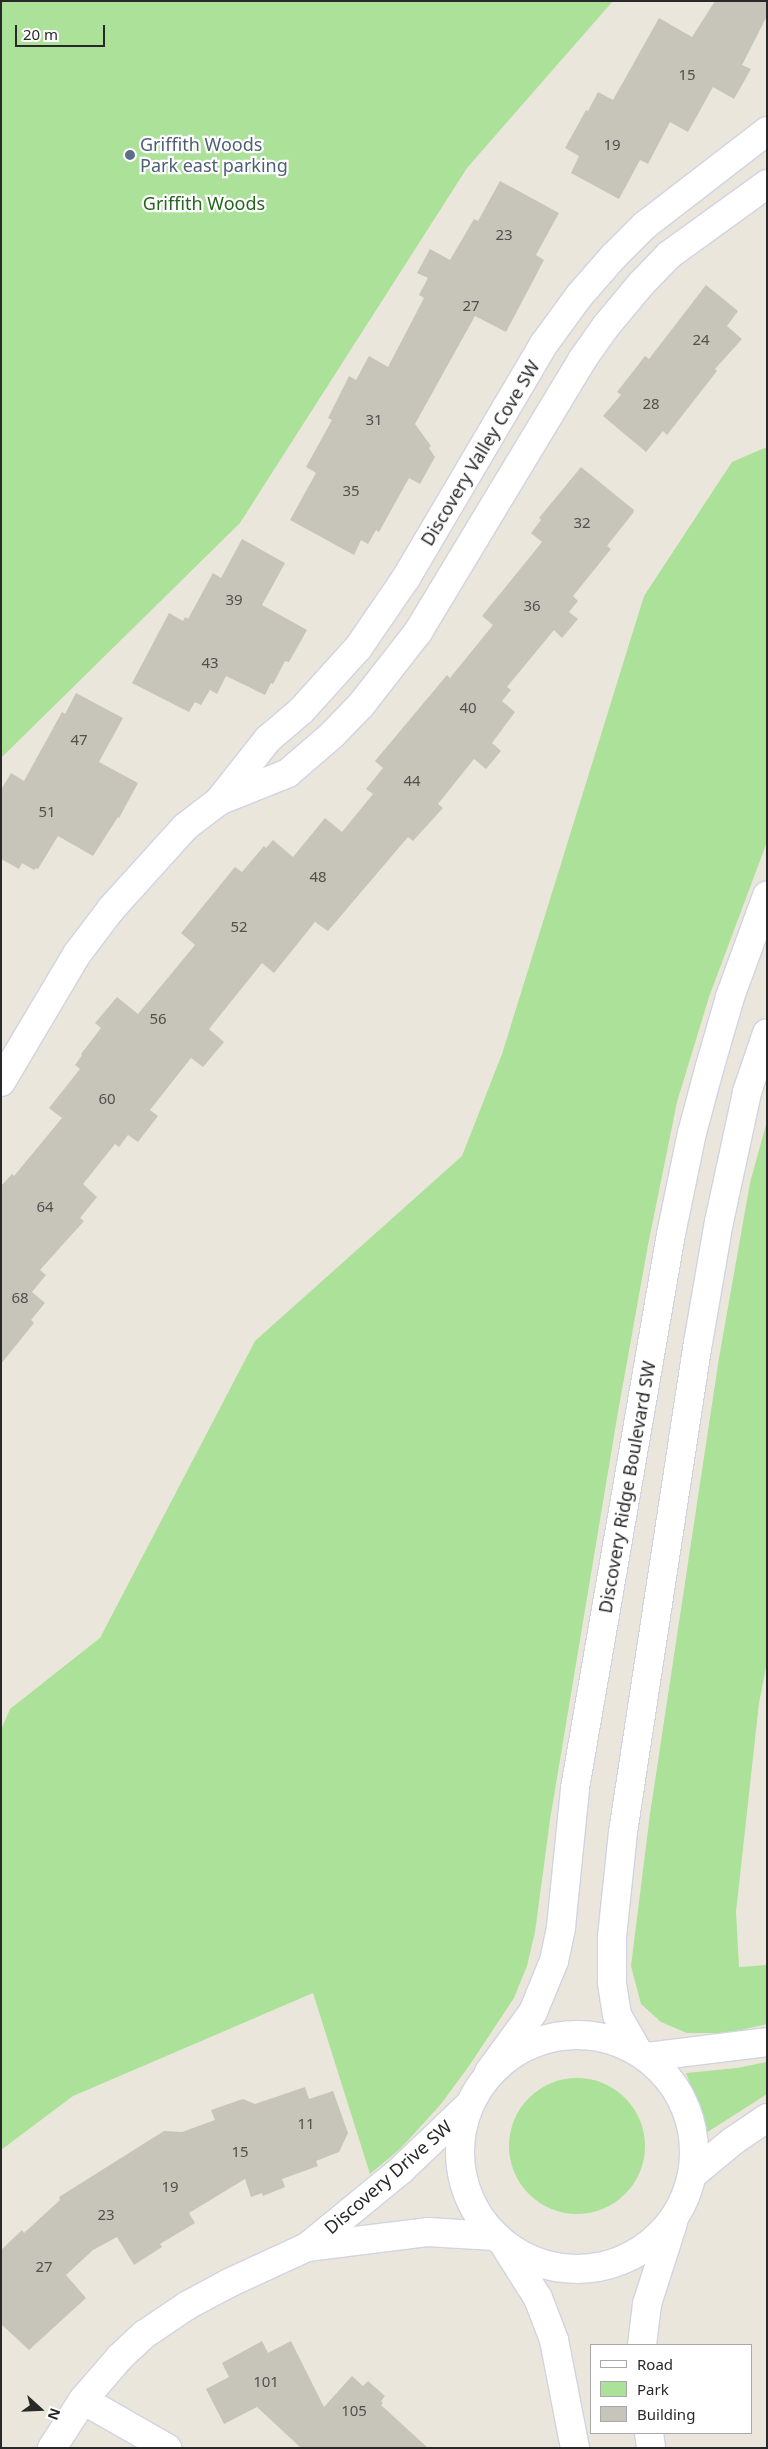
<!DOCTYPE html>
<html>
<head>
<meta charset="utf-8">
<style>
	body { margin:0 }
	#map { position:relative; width:768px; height:2449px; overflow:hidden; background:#ebe6db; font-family:"Noto Sans",sans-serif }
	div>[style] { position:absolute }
	.green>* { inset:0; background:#abe199 }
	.round { border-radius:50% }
	.building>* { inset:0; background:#c7c4ba }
	.roads { filter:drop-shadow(1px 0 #d1d3e2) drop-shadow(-1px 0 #d1d3e2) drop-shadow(0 1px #d1d3e2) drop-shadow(0 -1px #d1d3e2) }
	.minor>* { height:28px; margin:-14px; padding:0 14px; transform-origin:14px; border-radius:14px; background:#fff }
	.minor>.ring { margin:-14px; padding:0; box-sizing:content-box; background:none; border:28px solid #fff; border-radius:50% }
	.dots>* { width:14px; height:14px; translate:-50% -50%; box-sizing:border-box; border:2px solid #fff; border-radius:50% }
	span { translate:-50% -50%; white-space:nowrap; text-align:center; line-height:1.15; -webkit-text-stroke:4.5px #fff; paint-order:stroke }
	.number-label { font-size:15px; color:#50504d }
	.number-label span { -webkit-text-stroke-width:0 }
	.service-label { font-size:18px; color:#4e5e75 }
	.left { translate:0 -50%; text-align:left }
	.park-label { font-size:18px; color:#24641b }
	.street-label { font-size:18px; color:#292929 }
	.frame { position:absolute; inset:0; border:2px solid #292929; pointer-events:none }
	.legend { position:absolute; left:590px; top:2344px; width:162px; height:90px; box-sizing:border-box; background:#fff; border:1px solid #a9a9a9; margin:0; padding:6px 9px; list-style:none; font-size:15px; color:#292929 }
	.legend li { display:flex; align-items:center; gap:10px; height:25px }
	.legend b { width:25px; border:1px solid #a9a9a9 }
	.north { position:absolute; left:15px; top:2384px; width:50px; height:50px; -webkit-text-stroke:4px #fff; paint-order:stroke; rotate:110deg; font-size:14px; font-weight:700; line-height:20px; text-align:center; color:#292929 }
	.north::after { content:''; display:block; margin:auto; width:18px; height:22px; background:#292929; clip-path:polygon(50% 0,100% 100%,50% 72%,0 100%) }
	.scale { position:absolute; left:15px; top:25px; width:90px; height:22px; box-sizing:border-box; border:2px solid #292929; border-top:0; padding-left:6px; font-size:15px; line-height:18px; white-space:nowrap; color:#292929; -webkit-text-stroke:4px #fff; paint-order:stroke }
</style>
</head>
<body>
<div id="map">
	<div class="green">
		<i style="clip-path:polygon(1px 1px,613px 1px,467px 168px,240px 523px,1px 758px)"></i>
		<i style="clip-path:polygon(767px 447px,767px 842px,709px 997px,677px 1102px,648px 1245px,618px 1412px,550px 1820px,535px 1932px,527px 1966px,514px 1998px,469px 2066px,441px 2104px,401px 2148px,370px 2174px,313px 1993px,73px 2096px,1px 2150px,1px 1730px,10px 1709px,100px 1638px,255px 1341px,462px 1156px,502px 1054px,644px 596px,732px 462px)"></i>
		<i style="clip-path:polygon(767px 1121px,767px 1662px,759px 1703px,736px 1912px,739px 1967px,767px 1965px,767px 2024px,728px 2033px,687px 2033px,661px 2022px,641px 2004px,631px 1966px,650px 1814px,719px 1358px,750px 1183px)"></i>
		<i style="clip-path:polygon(767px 2062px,767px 2094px,706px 2133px,701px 2112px,686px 2073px,737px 2068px)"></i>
		<i class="round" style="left:509px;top:2078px;width:136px;height:136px"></i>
	</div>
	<div class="building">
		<i style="clip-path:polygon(715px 1px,767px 1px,767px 16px,742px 65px,751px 69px,734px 99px,713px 87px,688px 132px,670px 122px,648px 164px,640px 160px,619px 199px,571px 173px,579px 156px,565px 148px,586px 110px,588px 111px,598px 92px,613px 100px,659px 18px,692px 37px)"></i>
		<i style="clip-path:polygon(500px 181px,559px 213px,536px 255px,544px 260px,506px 332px,475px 316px,415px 424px,431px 446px,429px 448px,435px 457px,420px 484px,409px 478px,379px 532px,376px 530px,368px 544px,361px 540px,354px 555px,290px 520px,316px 473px,306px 467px,332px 420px,328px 418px,349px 376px,356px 380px,369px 356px,388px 367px,424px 298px,419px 295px,428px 278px,417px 273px,430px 249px,450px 260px,474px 219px,478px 221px)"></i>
		<i style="clip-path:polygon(706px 285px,738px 311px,727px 326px,742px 339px,715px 369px,717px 371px,667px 435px,663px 431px,646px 452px,603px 416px,621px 395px,617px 392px,645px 356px,649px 359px)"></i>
		<i style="clip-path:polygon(581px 467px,634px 510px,633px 513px,607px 546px,611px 549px,573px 596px,578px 601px,569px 612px,578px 619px,562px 638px,554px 630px,507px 687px,511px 690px,502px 701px,515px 712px,492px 743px,501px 751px,486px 769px,474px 759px,438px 804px,443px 808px,413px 841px,408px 837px,328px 931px,315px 922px,274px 973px,262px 963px,209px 1029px,224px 1042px,203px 1067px,191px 1058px,150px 1110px,158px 1116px,138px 1142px,128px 1135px,119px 1147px,115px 1144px,83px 1184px,97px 1197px,80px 1218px,84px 1221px,40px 1270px,46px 1275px,32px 1292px,45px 1303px,31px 1320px,34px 1323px,1px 1364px,1px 1186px,12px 1174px,14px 1176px,62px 1118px,49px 1108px,80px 1069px,75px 1065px,82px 1055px,81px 1054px,101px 1028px,95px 1023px,117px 997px,138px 1014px,195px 945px,181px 933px,235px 867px,242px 872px,264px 846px,266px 848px,273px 840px,293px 857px,325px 818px,342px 832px,373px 794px,366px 789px,383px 768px,375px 761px,447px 675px,450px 678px,493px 625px,482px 616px,542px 542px,531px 533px,541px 520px,539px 518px)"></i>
		<i style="clip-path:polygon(242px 539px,285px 563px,262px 605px,307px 630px,289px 662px,285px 661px,273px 684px,271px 683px,265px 695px,226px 676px,217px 694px,210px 690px,201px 705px,195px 702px,189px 712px,132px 683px,169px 613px,183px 621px,185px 617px,188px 619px,213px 573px,221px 578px)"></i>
		<i style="clip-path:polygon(76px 693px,123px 718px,99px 762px,138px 783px,119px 818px,118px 817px,93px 856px,58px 836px,38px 869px,36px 868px,34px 870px,22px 863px,19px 869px,1px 859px,1px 790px,11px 773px,24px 781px,62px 712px,65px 714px)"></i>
		<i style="clip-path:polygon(305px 2087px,309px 2099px,333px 2091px,348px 2133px,339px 2152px,316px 2161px,318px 2166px,282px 2179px,285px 2187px,263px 2196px,262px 2193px,251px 2197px,245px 2179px,189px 2213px,195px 2223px,160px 2244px,162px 2247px,134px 2265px,117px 2237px,93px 2250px,66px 2275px,86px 2298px,29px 2350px,1px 2324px,1px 2250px,22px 2230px,24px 2233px,60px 2200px,59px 2197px,164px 2131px,182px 2132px,215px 2120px,211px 2110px,243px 2099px,255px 2104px)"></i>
		<i style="clip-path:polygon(262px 2341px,268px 2353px,291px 2341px,324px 2407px,352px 2376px,363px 2386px,368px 2381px,385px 2396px,381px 2401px,383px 2403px,381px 2405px,428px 2448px,301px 2448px,257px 2407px,224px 2424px,206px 2389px,229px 2377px,222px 2363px)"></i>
	</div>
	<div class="roads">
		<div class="minor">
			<i style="left:221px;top:800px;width:72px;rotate:-21.9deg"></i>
			<i style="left:288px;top:773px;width:58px;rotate:-40.8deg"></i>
			<i style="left:332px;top:735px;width:42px;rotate:-46deg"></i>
			<i style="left:361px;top:705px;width:93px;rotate:-52deg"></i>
			<i style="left:418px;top:632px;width:318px;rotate:-58.9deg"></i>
			<i style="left:582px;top:360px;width:42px;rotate:-54.8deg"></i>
			<i style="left:606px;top:326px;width:55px;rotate:-50.2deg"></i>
			<i style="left:641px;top:284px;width:40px;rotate:-46deg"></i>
			<i style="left:669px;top:255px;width:121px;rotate:-35.9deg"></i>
			<i style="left:1px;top:1082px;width:149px;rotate:-59.3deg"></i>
			<i style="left:77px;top:954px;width:56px;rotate:-52.9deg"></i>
			<i style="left:111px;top:909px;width:110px;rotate:-47.9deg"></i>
			<i style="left:185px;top:827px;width:43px;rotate:-37.4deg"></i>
			<i style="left:219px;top:801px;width:79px;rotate:-51.7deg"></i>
			<i style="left:268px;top:739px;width:43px;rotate:-40.3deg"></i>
			<i style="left:301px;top:711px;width:85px;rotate:-47.9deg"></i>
			<i style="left:358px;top:648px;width:85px;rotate:-55.6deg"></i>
			<i style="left:406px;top:578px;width:272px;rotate:-59.5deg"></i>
			<i style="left:544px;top:344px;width:59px;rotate:-53.9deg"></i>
			<i style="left:579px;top:296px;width:52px;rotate:-48.9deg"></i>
			<i style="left:613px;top:257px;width:45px;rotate:-45deg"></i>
			<i style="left:645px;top:225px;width:154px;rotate:-37.6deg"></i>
			<i class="ring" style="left:460px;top:2035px;width:206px;height:206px"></i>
			<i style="left:637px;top:2050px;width:40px;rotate:-119.7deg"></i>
			<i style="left:617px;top:2015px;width:33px;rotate:-99deg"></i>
			<i style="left:612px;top:1982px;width:45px;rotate:-90deg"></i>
			<i style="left:612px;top:1937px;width:106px;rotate:-84deg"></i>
			<i style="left:623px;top:1832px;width:495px;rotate:-81.3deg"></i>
			<i style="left:698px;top:1343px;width:123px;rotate:-80.2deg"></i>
			<i style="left:719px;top:1222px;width:133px;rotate:-77.8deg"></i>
			<i style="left:747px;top:1092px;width:62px;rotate:-71.3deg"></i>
			<i style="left:647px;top:2057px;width:121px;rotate:-7.1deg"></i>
			<i style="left:489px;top:2072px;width:74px;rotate:-53.7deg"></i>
			<i style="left:533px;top:2012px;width:55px;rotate:-67.6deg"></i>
			<i style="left:554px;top:1961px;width:35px;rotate:-78deg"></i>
			<i style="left:561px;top:1927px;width:140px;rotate:-84.2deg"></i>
			<i style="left:575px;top:1788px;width:562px;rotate:-80.17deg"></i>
			<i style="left:671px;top:1234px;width:103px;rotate:-78.3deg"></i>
			<i style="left:692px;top:1133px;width:69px;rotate:-75deg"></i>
			<i style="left:710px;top:1066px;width:72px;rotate:-73.8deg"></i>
			<i style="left:730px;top:997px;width:108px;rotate:-69.9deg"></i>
			<i style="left:692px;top:2175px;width:53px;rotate:-39.7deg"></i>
			<i style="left:733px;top:2141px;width:41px;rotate:-34.1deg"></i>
			<i style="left:307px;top:2247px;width:121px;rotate:-7.1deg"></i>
			<i style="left:427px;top:2232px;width:67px;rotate:3.4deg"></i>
			<i style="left:507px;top:2249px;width:58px;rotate:57.7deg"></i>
			<i style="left:538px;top:2298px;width:45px;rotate:69.1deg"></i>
			<i style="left:554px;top:2340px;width:110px;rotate:79deg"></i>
			<i style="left:642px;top:2345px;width:41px;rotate:-83deg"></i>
			<i style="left:647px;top:2304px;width:85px;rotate:-72.2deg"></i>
			<i style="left:83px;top:2400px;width:97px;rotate:29.7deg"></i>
			<i style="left:649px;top:2433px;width:15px;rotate:82deg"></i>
			<i style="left:52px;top:2448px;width:57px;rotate:-57.1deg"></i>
			<i style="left:83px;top:2400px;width:57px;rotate:-49.3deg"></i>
			<i style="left:120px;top:2357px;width:34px;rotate:-43deg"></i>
			<i style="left:145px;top:2334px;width:52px;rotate:-34deg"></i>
			<i style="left:188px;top:2305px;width:47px;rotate:-28.2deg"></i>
			<i style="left:229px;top:2283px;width:86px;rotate:-24.8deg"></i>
			<i style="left:307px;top:2247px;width:122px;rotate:-39.3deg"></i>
			<i style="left:401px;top:2170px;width:93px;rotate:-43.7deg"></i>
		</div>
	</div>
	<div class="dots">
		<i style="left:130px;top:155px;background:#5c6f8a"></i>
	</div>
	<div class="number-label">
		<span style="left:687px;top:75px">15</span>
		<span style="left:612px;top:145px">19</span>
		<span style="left:504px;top:235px">23</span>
		<span style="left:471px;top:306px">27</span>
		<span style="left:701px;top:340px">24</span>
		<span style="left:651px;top:404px">28</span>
		<span style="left:374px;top:420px">31</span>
		<span style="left:351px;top:491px">35</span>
		<span style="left:582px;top:523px">32</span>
		<span style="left:234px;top:600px">39</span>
		<span style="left:532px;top:606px">36</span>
		<span style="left:210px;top:663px">43</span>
		<span style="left:468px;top:708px">40</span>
		<span style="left:79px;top:740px">47</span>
		<span style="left:412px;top:781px">44</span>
		<span style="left:47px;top:812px">51</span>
		<span style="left:318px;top:877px">48</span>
		<span style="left:239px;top:927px">52</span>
		<span style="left:158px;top:1019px">56</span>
		<span style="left:107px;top:1099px">60</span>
		<span style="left:45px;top:1207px">64</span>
		<span style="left:20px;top:1298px">68</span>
		<span style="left:306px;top:2124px">11</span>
		<span style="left:240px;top:2152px">15</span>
		<span style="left:170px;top:2187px">19</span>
		<span style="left:106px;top:2215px">23</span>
		<span style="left:44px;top:2267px">27</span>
		<span style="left:266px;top:2382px">101</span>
		<span style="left:354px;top:2411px">105</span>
	</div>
	<div class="service-label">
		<span class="left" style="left:140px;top:155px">Griffith Woods<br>Park east parking</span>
	</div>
	<div class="park-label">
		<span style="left:204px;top:203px">Griffith Woods</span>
	</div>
	<div class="street-label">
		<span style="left:480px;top:453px;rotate:-59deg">Discovery Valley Cove SW</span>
		<span style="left:627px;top:1487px;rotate:-80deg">Discovery Ridge Boulevard SW</span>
		<span style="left:388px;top:2177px;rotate:-41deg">Discovery Drive SW</span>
	</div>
	<div class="frame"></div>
	<ul class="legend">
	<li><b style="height:6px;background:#fff"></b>Road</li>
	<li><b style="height:14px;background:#abe199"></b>Park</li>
	<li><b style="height:14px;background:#c7c4ba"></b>Building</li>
	</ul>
	<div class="north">N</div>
	<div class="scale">20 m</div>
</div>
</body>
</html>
